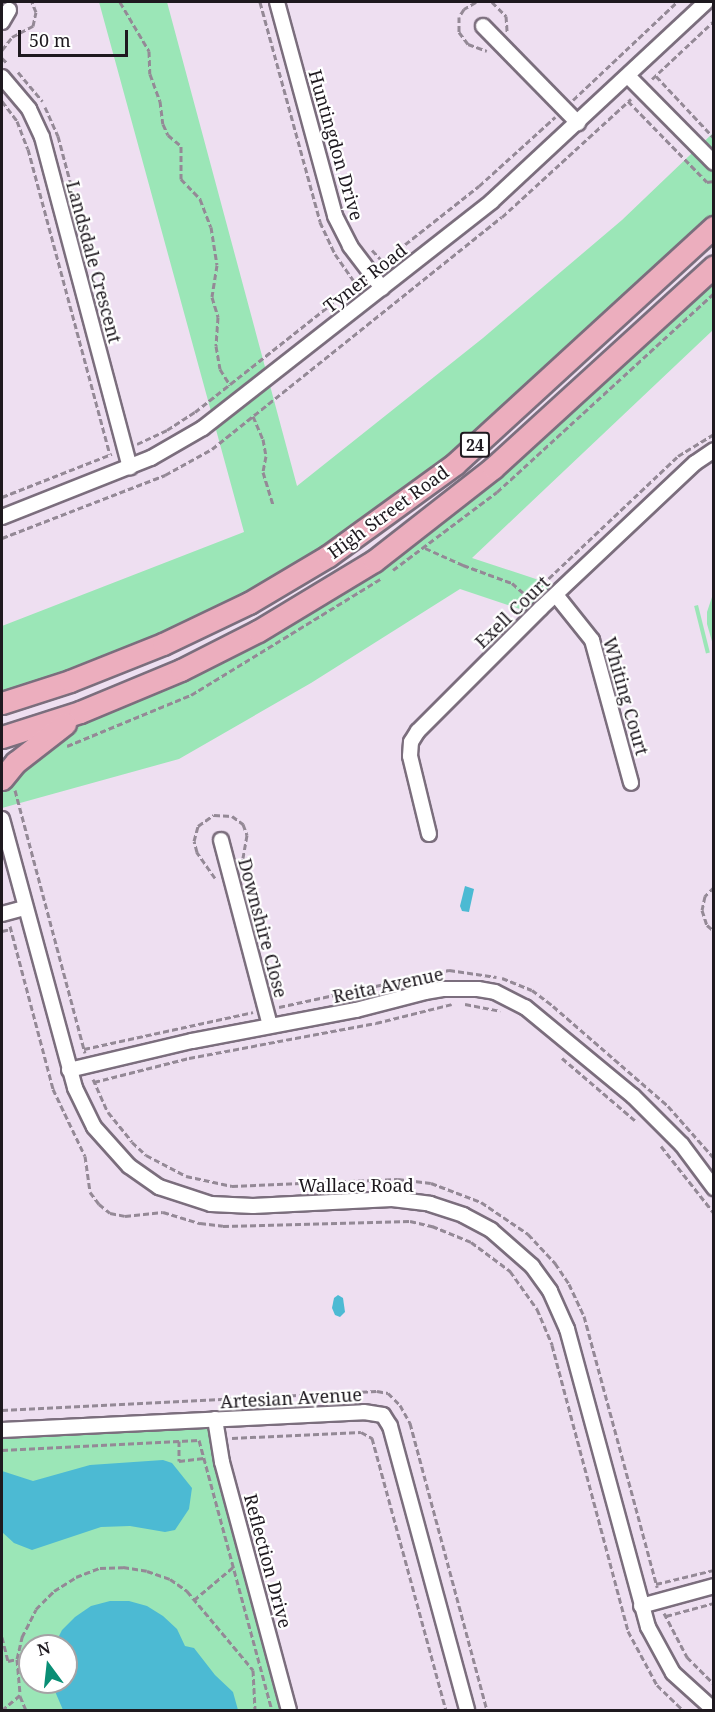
<!DOCTYPE html>
<html>
<head>
<meta charset="utf-8">
<style>
	body { margin:0 }
	#map { position:relative; width:715px; height:1712px; overflow:hidden; background:#eedff1; font-family:"Noto Serif",serif }
	div>[style] { position:absolute }
	.green>* { inset:0; background:#9be6b7; transform-origin:0 0 }
	.water>* { inset:0; background:#4cbad3 }
	.path>* { height:3px; margin-top:-1.5px; transform-origin:0; background:repeating-linear-gradient(90deg,#948996 0 6px,transparent 0 9px) }
	.roads { filter:drop-shadow(2px 0 #7b6e7d) drop-shadow(-2px 0 #7b6e7d) drop-shadow(0 2px #7b6e7d) drop-shadow(0 -2px #7b6e7d) }
	.street>* { height:14px; margin:-7px; padding:0 7px; transform-origin:7px; border-radius:7px; background:#fff }
	.primary>* { height:21px; margin:-10.5px; padding:0 10.5px; transform-origin:10.5px; border-radius:10.5px; background:#ecaebe }
	span { translate:-50% -50%; white-space:nowrap; text-align:center; line-height:1.15; -webkit-text-stroke:4.5px #fff; paint-order:stroke }
	.shield-label span { padding:2px 4px; background:#fff; border:2px solid; border-radius:4px; -webkit-text-stroke-width:0 }
	.shield-label { font-size:16px; color:#1e191f; font-weight:700 }
	.street-label { font-size:18px; color:#1e191f }
	.frame { position:absolute; inset:0; border:3px solid #1e191f; pointer-events:none }
	.north { position:absolute; left:18px; top:1634px; width:60px; height:60px; box-sizing:border-box; background:#fff; border:2px solid #a5a3a5; border-radius:50%; rotate:345deg; font-size:16px; font-weight:700; line-height:24px; text-align:center; color:#1e191f }
	.north::after { content:''; display:block; margin:auto; width:21px; height:27px; background:#0a8e75; clip-path:polygon(50% 0,100% 100%,50% 72%,0 100%) }
	.scale { position:absolute; left:18px; top:30px; width:110px; height:27px; box-sizing:border-box; border:3px solid #1e191f; border-top:0; padding-left:8px; font-size:18px; line-height:21px; white-space:nowrap; color:#1e191f; -webkit-text-stroke:4px #fff; paint-order:stroke }
</style>
</head>
<body>
<div id="map">
	<div class="green">
		<i style="clip-path:polygon(99px 2px,167px 2px,297px 486px,483px 338px,622px 220px,713px 133px,713px 227px,480px 442px,280px 586px,2px 703px,2px 626px,244px 532px)"></i>
		<i style="clip-path:polygon(713px 266px,713px 330px,472px 558px,563px 588px,535px 614px,460px 589px,311px 683px,179px 759px,2px 808px,2px 779px,80px 712px,374px 561px)"></i>
		<i style="clip-path:polygon(713px 594px,714px 645px,713px 645px,707px 624px,707px 612px)"></i>
		<i style="left:698px;top:605px;width:49px;height:4px;rotate:76deg"></i>
		<i style="clip-path:polygon(evenodd,215px 1419px,289px 1710px,2px 1710px,2px 1430px,215px 1419px,30px 1646px,66px 1646px,66px 1682px,30px 1682px,30px 1646px)"></i>
	</div>
	<div class="water">
		<i style="clip-path:polygon(465px 886px,474px 889px,469px 912px,462px 911px,460px 906px)"></i>
		<i style="clip-path:polygon(338px 1295px,343px 1298px,345px 1312px,340px 1317px,335px 1315px,332px 1308px,334px 1298px)"></i>
		<i style="clip-path:polygon(163px 1460px,172px 1463px,192px 1488px,189px 1509px,175px 1530px,165px 1532px,130px 1526px,101px 1527px,32px 1550px,14px 1543px,2px 1532px,2px 1471px,33px 1481px,90px 1465px)"></i>
		<i style="clip-path:polygon(110px 1601px,129px 1601px,147px 1606px,163px 1616px,177px 1629px,185px 1646px,194px 1648px,215px 1675px,233px 1692px,238px 1710px,63px 1710px,51px 1682px,66px 1682px,66px 1646px,54px 1646px,62px 1630px,75px 1617px,91px 1606px)"></i>
	</div>
	<div class="path">
		<i style="left:120px;top:2px;width:57px;rotate:59.4deg"></i>
		<i style="left:149px;top:51px;width:23px;rotate:88deg"></i>
		<i style="left:150px;top:74px;width:29px;rotate:70deg"></i>
		<i style="left:160px;top:101px;width:23px;rotate:83deg"></i>
		<i style="left:163px;top:124px;width:12px;rotate:66deg"></i>
		<i style="left:168px;top:135px;width:17px;rotate:40deg"></i>
		<i style="left:181px;top:146px;width:33px;rotate:90deg"></i>
		<i style="left:181px;top:179px;width:28px;rotate:46deg"></i>
		<i style="left:200px;top:199px;width:30px;rotate:69deg"></i>
		<i style="left:211px;top:227px;width:38px;rotate:81deg"></i>
		<i style="left:217px;top:265px;width:32px;rotate:99deg"></i>
		<i style="left:212px;top:297px;width:21px;rotate:73deg"></i>
		<i style="left:218px;top:317px;width:29px;rotate:94deg"></i>
		<i style="left:216px;top:346px;width:23px;rotate:80deg"></i>
		<i style="left:220px;top:369px;width:19px;rotate:58deg"></i>
		<i style="left:260px;top:2px;width:228px;rotate:74.7deg"></i>
		<i style="left:320px;top:222px;width:35px;rotate:65deg"></i>
		<i style="left:335px;top:254px;width:37px;rotate:55deg"></i>
		<i style="left:476px;top:2px;width:14px;rotate:150deg"></i>
		<i style="left:464px;top:9px;width:9px;rotate:122deg"></i>
		<i style="left:459px;top:17px;width:15px;rotate:90deg"></i>
		<i style="left:459px;top:32px;width:15px;rotate:53deg"></i>
		<i style="left:468px;top:44px;width:20px;rotate:20deg"></i>
		<i style="left:492px;top:2px;width:20px;rotate:45deg"></i>
		<i style="left:506px;top:16px;width:16px;rotate:86deg"></i>
		<i style="left:2px;top:50px;width:16px;rotate:-52deg"></i>
		<i style="left:12px;top:37px;width:24px;rotate:-28deg"></i>
		<i style="left:33px;top:26px;width:14px;rotate:-78deg"></i>
		<i style="left:36px;top:12px;width:11px;rotate:-112deg"></i>
		<i style="left:2px;top:58px;width:8px;rotate:45deg"></i>
		<i style="left:18px;top:72px;width:38px;rotate:50deg"></i>
		<i style="left:656px;top:76px;width:85px;rotate:46.9deg"></i>
		<i style="left:652px;top:79px;width:85px;rotate:-43.1deg"></i>
		<i style="left:573px;top:100px;width:143px;rotate:-43.3deg"></i>
		<i style="left:2px;top:101px;width:25px;rotate:53deg"></i>
		<i style="left:17px;top:121px;width:30px;rotate:69deg"></i>
		<i style="left:28px;top:149px;width:316px;rotate:75deg"></i>
		<i style="left:628px;top:101px;width:113px;rotate:45.7deg"></i>
		<i style="left:707px;top:182px;width:7px;rotate:-8deg"></i>
		<i style="left:45px;top:107px;width:32px;rotate:66deg"></i>
		<i style="left:58px;top:136px;width:109px;rotate:75.1deg"></i>
		<i style="left:372px;top:250px;width:16px;rotate:47deg"></i>
		<i style="left:384px;top:261px;width:121px;rotate:-38.3deg"></i>
		<i style="left:479px;top:186px;width:103px;rotate:-42.2deg"></i>
		<i style="left:253px;top:416px;width:25px;rotate:67deg"></i>
		<i style="left:263px;top:439px;width:17px;rotate:80deg"></i>
		<i style="left:266px;top:456px;width:16px;rotate:101deg"></i>
		<i style="left:263px;top:472px;width:34px;rotate:73deg"></i>
		<i style="left:137px;top:444px;width:33px;rotate:-25deg"></i>
		<i style="left:167px;top:430px;width:33px;rotate:-33deg"></i>
		<i style="left:195px;top:412px;width:208px;rotate:-38.4deg"></i>
		<i style="left:2px;top:497px;width:118px;rotate:-21.4deg"></i>
		<i style="left:2px;top:538px;width:175px;rotate:-21.1deg"></i>
		<i style="left:165px;top:475px;width:54px;rotate:-29deg"></i>
		<i style="left:212px;top:449px;width:371px;rotate:-38.7deg"></i>
		<i style="left:502px;top:217px;width:175px;rotate:-42.5deg"></i>
		<i style="left:425px;top:548px;width:42px;rotate:24.1deg"></i>
		<i style="left:463px;top:565px;width:52px;rotate:20.2deg"></i>
		<i style="left:512px;top:583px;width:21px;rotate:41deg"></i>
		<i style="left:393px;top:570px;width:130px;rotate:-36.9deg"></i>
		<i style="left:497px;top:492px;width:294px;rotate:-42.5deg"></i>
		<i style="left:529px;top:597px;width:205px;rotate:-43.4deg"></i>
		<i style="left:678px;top:456px;width:42px;rotate:-31.4deg"></i>
		<i style="left:67px;top:746px;width:134px;rotate:-22.4deg"></i>
		<i style="left:191px;top:695px;width:222px;rotate:-31.5deg"></i>
		<i style="left:15px;top:790px;width:272px;rotate:75.1deg"></i>
		<i style="left:215px;top:878px;width:32px;rotate:-125deg"></i>
		<i style="left:197px;top:852px;width:11px;rotate:-105deg"></i>
		<i style="left:194px;top:841px;width:16px;rotate:-75deg"></i>
		<i style="left:198px;top:826px;width:19px;rotate:-35deg"></i>
		<i style="left:214px;top:815px;width:18px;rotate:3deg"></i>
		<i style="left:232px;top:816px;width:14px;rotate:36deg"></i>
		<i style="left:243px;top:824px;width:12px;rotate:70deg"></i>
		<i style="left:247px;top:835px;width:23px;rotate:100deg"></i>
		<i style="left:243px;top:858px;width:12px;rotate:81deg"></i>
		<i style="left:714px;top:887px;width:13px;rotate:135deg"></i>
		<i style="left:705px;top:896px;width:14px;rotate:102deg"></i>
		<i style="left:702px;top:910px;width:16px;rotate:72deg"></i>
		<i style="left:707px;top:925px;width:9px;rotate:41deg"></i>
		<i style="left:10px;top:926px;width:169px;rotate:75.2deg"></i>
		<i style="left:53px;top:1089px;width:74px;rotate:64.5deg"></i>
		<i style="left:85px;top:1156px;width:36px;rotate:82deg"></i>
		<i style="left:90px;top:1192px;width:15px;rotate:53deg"></i>
		<i style="left:99px;top:1204px;width:14px;rotate:39deg"></i>
		<i style="left:110px;top:1213px;width:15px;rotate:11deg"></i>
		<i style="left:125px;top:1216px;width:38px;rotate:-6deg"></i>
		<i style="left:163px;top:1212px;width:39px;rotate:17deg"></i>
		<i style="left:200px;top:1223px;width:23px;rotate:7deg"></i>
		<i style="left:223px;top:1226px;width:187px;rotate:-1.5deg"></i>
		<i style="left:410px;top:1221px;width:23px;rotate:13deg"></i>
		<i style="left:432px;top:1226px;width:42px;rotate:22.3deg"></i>
		<i style="left:471px;top:1242px;width:49px;rotate:36.6deg"></i>
		<i style="left:510px;top:1271px;width:47px;rotate:54.6deg"></i>
		<i style="left:537px;top:1309px;width:39px;rotate:67deg"></i>
		<i style="left:552px;top:1345px;width:296px;rotate:75.1deg"></i>
		<i style="left:628px;top:1631px;width:61px;rotate:61.8deg"></i>
		<i style="left:657px;top:1685px;width:36px;rotate:44deg"></i>
		<i style="left:2px;top:931px;width:9px;rotate:-13deg"></i>
		<i style="left:502px;top:978px;width:32px;rotate:22deg"></i>
		<i style="left:532px;top:990px;width:26px;rotate:37deg"></i>
		<i style="left:553px;top:1006px;width:152px;rotate:41deg"></i>
		<i style="left:668px;top:1106px;width:69px;rotate:48.5deg"></i>
		<i style="left:465px;top:1004px;width:36px;rotate:11deg"></i>
		<i style="left:279px;top:1007px;width:174px;rotate:-12.3deg"></i>
		<i style="left:449px;top:970px;width:48px;rotate:8.5deg"></i>
		<i style="left:84px;top:1049px;width:173px;rotate:-12.3deg"></i>
		<i style="left:562px;top:1058px;width:99px;rotate:40.5deg"></i>
		<i style="left:93px;top:1079px;width:36px;rotate:66deg"></i>
		<i style="left:108px;top:1112px;width:38px;rotate:51deg"></i>
		<i style="left:132px;top:1142px;width:19px;rotate:43deg"></i>
		<i style="left:146px;top:1155px;width:45px;rotate:27.7deg"></i>
		<i style="left:186px;top:1176px;width:47px;rotate:12.3deg"></i>
		<i style="left:232px;top:1186px;width:166px;rotate:-2.4deg"></i>
		<i style="left:398px;top:1179px;width:33px;rotate:7deg"></i>
		<i style="left:431px;top:1183px;width:53px;rotate:20.8deg"></i>
		<i style="left:481px;top:1202px;width:57px;rotate:34.2deg"></i>
		<i style="left:528px;top:1234px;width:40px;rotate:47deg"></i>
		<i style="left:555px;top:1263px;width:25px;rotate:56deg"></i>
		<i style="left:569px;top:1284px;width:35px;rotate:65deg"></i>
		<i style="left:584px;top:1316px;width:281px;rotate:74.9deg"></i>
		<i style="left:94px;top:1082px;width:98px;rotate:-14.2deg"></i>
		<i style="left:189px;top:1058px;width:190px;rotate:-10.6deg"></i>
		<i style="left:376px;top:1023px;width:78px;rotate:-14deg"></i>
		<i style="left:661px;top:1146px;width:85px;rotate:51.7deg"></i>
		<i style="left:2px;top:1410px;width:375px;rotate:-2.9deg"></i>
		<i style="left:377px;top:1391px;width:11px;rotate:10deg"></i>
		<i style="left:388px;top:1393px;width:17px;rotate:45deg"></i>
		<i style="left:400px;top:1405px;width:21px;rotate:61deg"></i>
		<i style="left:410px;top:1423px;width:297px;rotate:75deg"></i>
		<i style="left:232px;top:1438px;width:129px;rotate:-2.7deg"></i>
		<i style="left:361px;top:1432px;width:13px;rotate:29deg"></i>
		<i style="left:372px;top:1438px;width:282px;rotate:74.8deg"></i>
		<i style="left:179px;top:1441px;width:20px;rotate:90deg"></i>
		<i style="left:179px;top:1461px;width:25px;rotate:-7deg"></i>
		<i style="left:2px;top:1450px;width:197px;rotate:-2.9deg"></i>
		<i style="left:199px;top:1440px;width:280px;rotate:74.9deg"></i>
		<i style="left:656px;top:1584px;width:60px;rotate:-13.6deg"></i>
		<i style="left:194px;top:1600px;width:51px;rotate:-40.2deg"></i>
		<i style="left:664px;top:1613px;width:50px;rotate:62.4deg"></i>
		<i style="left:687px;top:1657px;width:38px;rotate:45deg"></i>
		<i style="left:666px;top:1616px;width:50px;rotate:-15.2deg"></i>
		<i style="left:2px;top:1637px;width:25px;rotate:76deg"></i>
		<i style="left:8px;top:1661px;width:9px;rotate:-13deg"></i>
		<i style="left:17px;top:1659px;width:36px;rotate:85deg"></i>
		<i style="left:20px;top:1695px;width:23px;rotate:140deg"></i>
		<i style="left:17px;top:1659px;width:23px;rotate:-77deg"></i>
		<i style="left:22px;top:1637px;width:31px;rotate:-63deg"></i>
		<i style="left:36px;top:1609px;width:25px;rotate:-45deg"></i>
		<i style="left:54px;top:1591px;width:26px;rotate:-32deg"></i>
		<i style="left:76px;top:1577px;width:26px;rotate:-21deg"></i>
		<i style="left:100px;top:1568px;width:23px;rotate:-2deg"></i>
		<i style="left:123px;top:1567px;width:24px;rotate:9deg"></i>
		<i style="left:147px;top:1571px;width:24px;rotate:19deg"></i>
		<i style="left:170px;top:1579px;width:21px;rotate:35deg"></i>
		<i style="left:187px;top:1591px;width:103px;rotate:50.1deg"></i>
		<i style="left:253px;top:1670px;width:40px;rotate:87.1deg"></i>
		<i style="left:20px;top:1696px;width:15px;rotate:67deg"></i>
	</div>
	<div class="roads">
		<div class="street">
			<i style="left:277px;top:2px;width:222px;rotate:74.8deg"></i>
			<i style="left:335px;top:216px;width:34px;rotate:63deg"></i>
			<i style="left:350px;top:246px;width:53px;rotate:52.7deg"></i>
			<i style="left:2px;top:22px;width:14px;rotate:-60deg"></i>
			<i style="left:483px;top:26px;width:136px;rotate:45.6deg"></i>
			<i style="left:628px;top:76px;width:122px;rotate:45.3deg"></i>
			<i style="left:2px;top:77px;width:42px;rotate:49.8deg"></i>
			<i style="left:29px;top:109px;width:31px;rotate:65deg"></i>
			<i style="left:42px;top:137px;width:342px;rotate:75.1deg"></i>
			<i style="left:2px;top:517px;width:160px;rotate:-21.6deg"></i>
			<i style="left:151px;top:458px;width:60px;rotate:-30deg"></i>
			<i style="left:203px;top:428px;width:367px;rotate:-38.1deg"></i>
			<i style="left:492px;top:201px;width:292px;rotate:-42.9deg"></i>
			<i style="left:556px;top:595px;width:58px;rotate:51.3deg"></i>
			<i style="left:592px;top:640px;width:148px;rotate:74.7deg"></i>
			<i style="left:2px;top:819px;width:279px;rotate:74.8deg"></i>
			<i style="left:75px;top:1088px;width:43px;rotate:64deg"></i>
			<i style="left:94px;top:1127px;width:52px;rotate:48.1deg"></i>
			<i style="left:129px;top:1166px;width:37px;rotate:35deg"></i>
			<i style="left:159px;top:1187px;width:55px;rotate:18.1deg"></i>
			<i style="left:211px;top:1204px;width:42px;rotate:2.7deg"></i>
			<i style="left:253px;top:1206px;width:139px;rotate:-2.9deg"></i>
			<i style="left:392px;top:1199px;width:38px;rotate:7deg"></i>
			<i style="left:430px;top:1204px;width:35px;rotate:18deg"></i>
			<i style="left:463px;top:1215px;width:32px;rotate:28deg"></i>
			<i style="left:491px;top:1230px;width:55px;rotate:41.3deg"></i>
			<i style="left:532px;top:1266px;width:31px;rotate:54deg"></i>
			<i style="left:550px;top:1291px;width:42px;rotate:65.9deg"></i>
			<i style="left:567px;top:1329px;width:309px;rotate:74.8deg"></i>
			<i style="left:648px;top:1627px;width:52px;rotate:61.5deg"></i>
			<i style="left:673px;top:1673px;width:55px;rotate:42.1deg"></i>
			<i style="left:429px;top:834px;width:80px;rotate:-103.7deg"></i>
			<i style="left:410px;top:756px;width:14px;rotate:-86deg"></i>
			<i style="left:411px;top:742px;width:13px;rotate:-58deg"></i>
			<i style="left:418px;top:731px;width:173px;rotate:-45deg"></i>
			<i style="left:540px;top:609px;width:213px;rotate:-43.3deg"></i>
			<i style="left:695px;top:463px;width:23px;rotate:-34deg"></i>
			<i style="left:221px;top:840px;width:192px;rotate:75.2deg"></i>
			<i style="left:2px;top:914px;width:24px;rotate:-15deg"></i>
			<i style="left:69px;top:1070px;width:126px;rotate:-13.3deg"></i>
			<i style="left:192px;top:1041px;width:167px;rotate:-10.7deg"></i>
			<i style="left:356px;top:1010px;width:71px;rotate:-14.6deg"></i>
			<i style="left:425px;top:992px;width:18px;rotate:-9deg"></i>
			<i style="left:443px;top:989px;width:35px"></i>
			<i style="left:478px;top:989px;width:17px;rotate:10deg"></i>
			<i style="left:495px;top:992px;width:34px;rotate:27deg"></i>
			<i style="left:525px;top:1007px;width:140px;rotate:39.5deg"></i>
			<i style="left:633px;top:1096px;width:69px;rotate:45deg"></i>
			<i style="left:682px;top:1145px;width:54px;rotate:53.3deg"></i>
			<i style="left:215px;top:1419px;width:44px;rotate:80.8deg"></i>
			<i style="left:222px;top:1462px;width:257px;rotate:74.9deg"></i>
			<i style="left:2px;top:1430px;width:362px;rotate:-2.8deg"></i>
			<i style="left:364px;top:1412px;width:19px;rotate:9deg"></i>
			<i style="left:383px;top:1415px;width:13px;rotate:58deg"></i>
			<i style="left:390px;top:1426px;width:294px;rotate:74.8deg"></i>
			<i style="left:641px;top:1606px;width:76px;rotate:-15.3deg"></i>
		</div>
		<div class="primary">
			<i style="left:2px;top:703px;width:71px;rotate:-17.9deg"></i>
			<i style="left:70px;top:681px;width:100px;rotate:-21.7deg"></i>
			<i style="left:163px;top:644px;width:95px;rotate:-25.5deg"></i>
			<i style="left:249px;top:603px;width:92px;rotate:-30.7deg"></i>
			<i style="left:328px;top:556px;width:157px;rotate:-35.9deg"></i>
			<i style="left:455px;top:464px;width:351px;rotate:-42.5deg"></i>
			<i style="left:2px;top:737px;width:82px;rotate:-17.8deg"></i>
			<i style="left:80px;top:712px;width:109px;rotate:-22.6deg"></i>
			<i style="left:181px;top:670px;width:86px;rotate:-26.9deg"></i>
			<i style="left:258px;top:631px;width:135px;rotate:-31.1deg"></i>
			<i style="left:374px;top:561px;width:151px;rotate:-38deg"></i>
			<i style="left:493px;top:468px;width:299px;rotate:-42.4deg"></i>
			<i style="left:2px;top:779px;width:22px;rotate:-51deg"></i>
			<i style="left:16px;top:762px;width:62px;rotate:-37.8deg"></i>
		</div>
	</div>
	<div class="shield-label">
		<span style="left:475px;top:445px">24</span>
	</div>
	<div class="street-label">
		<span style="left:336px;top:145px;rotate:74deg">Huntingdon Drive</span>
		<span style="left:94px;top:262px;rotate:75deg">Landsdale Crescent</span>
		<span style="left:365px;top:278px;rotate:-38deg">Tyner Road</span>
		<span style="left:388px;top:512px;rotate:-36deg">High Street Road</span>
		<span style="left:512px;top:612px;rotate:-44deg">Exell Court</span>
		<span style="left:626px;top:696px;rotate:74deg">Whiting Court</span>
		<span style="left:263px;top:928px;rotate:75deg">Downshire Close</span>
		<span style="left:388px;top:985px;rotate:-12deg">Reita Avenue</span>
		<span style="left:356px;top:1185px">Wallace Road</span>
		<span style="left:291px;top:1398px;rotate:-3deg">Artesian Avenue</span>
		<span style="left:268px;top:1561px;rotate:75deg">Reflection Drive</span>
	</div>
	<div class="frame"></div>
	<div class="north">N</div>
	<div class="scale">50 m</div>
</div>
</body>
</html>
